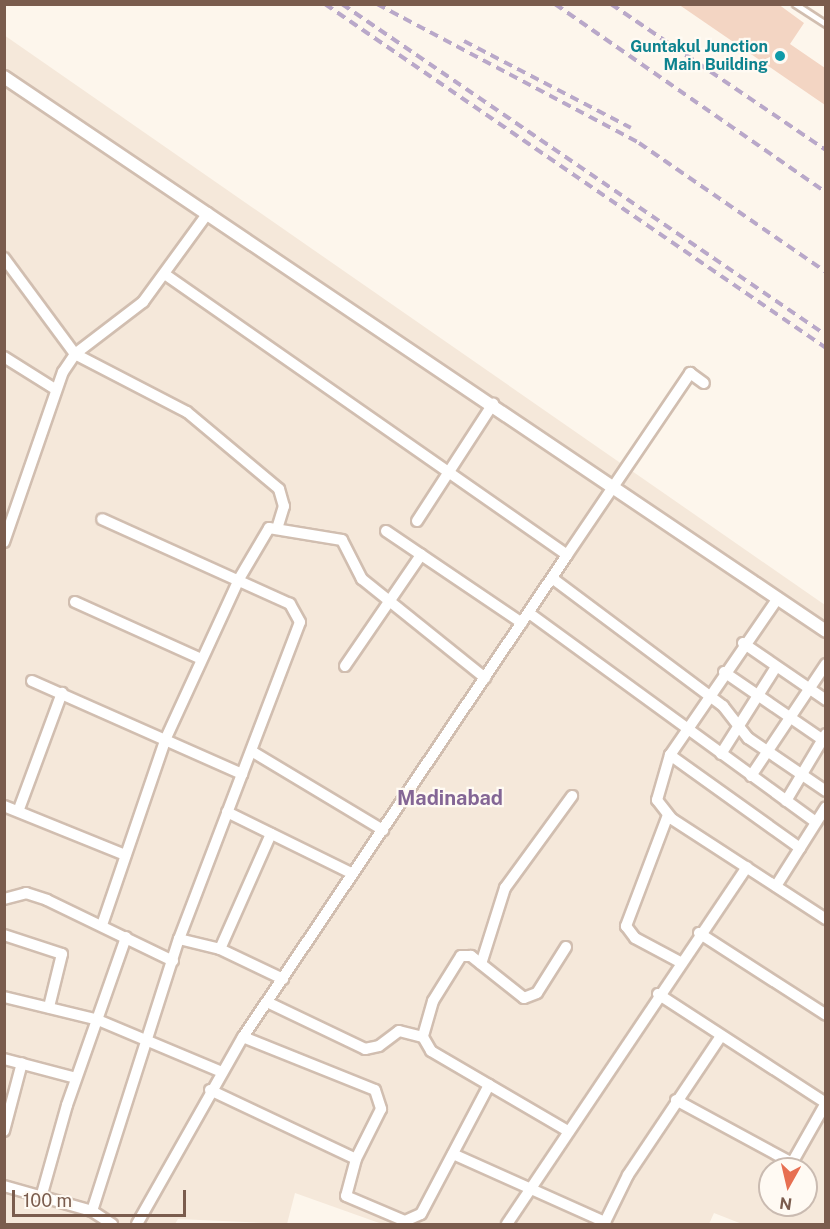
<!DOCTYPE html>
<html>
<head>
<meta charset="utf-8">
<style>
	body { margin:0 }
	#map { position:relative; width:830px; height:1229px; overflow:hidden; background:#fdf6ec; font-family:"Public Sans",sans-serif }
	div>[style] { position:absolute }
	.residential>* { inset:0; background:#f5e8da }
	.building>* { inset:0; background:#f3d5c3 }
	.roads { filter:drop-shadow(2px 0 #d1beb0) drop-shadow(-2px 0 #d1beb0) drop-shadow(0 2px #d1beb0) drop-shadow(0 -2px #d1beb0) }
	.service>* { height:5px; margin:-2.5px; padding:0 2.5px; transform-origin:2.5px; border-radius:2.5px; background:#fff }
	.minor>* { height:10px; margin:-5px; padding:0 5px; transform-origin:5px; border-radius:5px; background:#fff }
	.tertiary>* { height:12px; margin:-6px; padding:0 6px; transform-origin:6px; border-radius:6px; background:#fff }
	.rail>* { height:4px; margin-top:-2px; transform-origin:0; background:repeating-linear-gradient(90deg,#b9a8c9 0 9px,transparent 0 15px) }
	.dots>* { width:16px; height:16px; translate:-50% -50%; box-sizing:border-box; border:3px solid #fffaf3; border-radius:50% }
	span { translate:-50% -50%; white-space:nowrap; text-align:center; line-height:1.15; -webkit-text-stroke:4.5px #fffaf3; paint-order:stroke }
	.culture-label { font-size:16px; color:#0d838f; font-weight:700 }
	.right { translate:-100% -50%; text-align:right }
	.quarter-label { font-size:20px; color:#846695; font-weight:700 }
	.frame { position:absolute; inset:0; border:6px solid #7a5c4d; pointer-events:none }
	.north { position:absolute; left:758px; top:1157px; width:60px; height:60px; box-sizing:border-box; background:#fffaf3; border:2px solid #cabbb1; border-radius:50%; rotate:188deg; font-size:16px; font-weight:700; line-height:24px; text-align:center; color:#7a5c4d }
	.north::after { content:''; display:block; margin:auto; width:21px; height:27px; background:#e76f51; clip-path:polygon(50% 0,100% 100%,50% 72%,0 100%) }
	.scale { position:absolute; left:12px; top:1190px; width:174px; height:27px; box-sizing:border-box; border:3px solid #7a5c4d; border-top:0; padding-left:8px; font-size:18px; line-height:21px; white-space:nowrap; color:#7a5c4d; -webkit-text-stroke:4px #fffaf3; paint-order:stroke }
</style>
</head>
<body>
<div id="map">
	<div class="residential">
		<i style="clip-path:polygon(evenodd,4px 35px,825px 605px,825px 1224px,742px 1224px,714px 1213px,709px 1224px,382px 1224px,295px 1193px,287px 1224px,178px 1219px,175px 1224px,5px 1224px,4px 35px,770px 1169px,806px 1169px,806px 1205px,770px 1205px,770px 1169px)"></i>
	</div>
	<div class="building">
		<i style="clip-path:polygon(678px 4px,778px 4px,804px 23px,790px 44px,825px 68px,825px 105px)"></i>
	</div>
	<div class="roads">
		<div class="service">
			<i style="left:795px;top:4px;width:37px;rotate:33deg"></i>
		</div>
		<div class="minor">
			<i style="left:4px;top:258px;width:119px;rotate:53.5deg"></i>
			<i style="left:75px;top:354px;width:126px;rotate:27.4deg"></i>
			<i style="left:187px;top:412px;width:120px;rotate:39.9deg"></i>
			<i style="left:279px;top:489px;width:18px;rotate:74deg"></i>
			<i style="left:284px;top:506px;width:21px;rotate:107deg"></i>
			<i style="left:166px;top:275px;width:489px;rotate:34.9deg"></i>
			<i style="left:4px;top:357px;width:60px;rotate:32.1deg"></i>
			<i style="left:417px;top:521px;width:140px;rotate:-57deg"></i>
			<i style="left:386px;top:531px;width:164px;rotate:34.1deg"></i>
			<i style="left:4px;top:542px;width:180px;rotate:-70.9deg"></i>
			<i style="left:63px;top:372px;width:22px;rotate:-56deg"></i>
			<i style="left:75px;top:354px;width:86px;rotate:-37.4deg"></i>
			<i style="left:143px;top:302px;width:110px;rotate:-53.9deg"></i>
			<i style="left:552px;top:578px;width:214px;rotate:36.8deg"></i>
			<i style="left:723px;top:706px;width:41px;rotate:52deg"></i>
			<i style="left:748px;top:738px;width:94px;rotate:34.2deg"></i>
			<i style="left:778px;top:598px;width:191px;rotate:124.5deg"></i>
			<i style="left:670px;top:755px;width:47px;rotate:106.1deg"></i>
			<i style="left:657px;top:800px;width:24px;rotate:52deg"></i>
			<i style="left:672px;top:819px;width:184px;rotate:33deg"></i>
			<i style="left:75px;top:602px;width:138px;rotate:24.3deg"></i>
			<i style="left:529px;top:613px;width:355px;rotate:36.1deg"></i>
			<i style="left:743px;top:643px;width:101px;rotate:34.5deg"></i>
			<i style="left:345px;top:666px;width:135px;rotate:-55.6deg"></i>
			<i style="left:724px;top:672px;width:124px;rotate:34.5deg"></i>
			<i style="left:32px;top:681px;width:230px;rotate:23.9deg"></i>
			<i style="left:253px;top:752px;width:152px;rotate:31deg"></i>
			<i style="left:721px;top:754px;width:103px;rotate:-57.7deg"></i>
			<i style="left:670px;top:755px;width:160px;rotate:35.6deg"></i>
			<i style="left:751px;top:776px;width:135px;rotate:-56.2deg"></i>
			<i style="left:786px;top:801px;width:78px;rotate:-59.2deg"></i>
			<i style="left:4px;top:806px;width:131px;rotate:22deg"></i>
			<i style="left:19px;top:809px;width:124px;rotate:-69.7deg"></i>
			<i style="left:227px;top:812px;width:140px;rotate:26.2deg"></i>
			<i style="left:668px;top:815px;width:119px;rotate:110.7deg"></i>
			<i style="left:626px;top:926px;width:15px;rotate:53deg"></i>
			<i style="left:635px;top:938px;width:51px;rotate:28.1deg"></i>
			<i style="left:776px;top:886px;width:93px;rotate:-57.7deg"></i>
			<i style="left:4px;top:899px;width:23px;rotate:-15deg"></i>
			<i style="left:26px;top:893px;width:22px;rotate:18deg"></i>
			<i style="left:47px;top:900px;width:140px;rotate:25.8deg"></i>
			<i style="left:102px;top:925px;width:198px;rotate:-71.1deg"></i>
			<i style="left:166px;top:738px;width:175px;rotate:-65.3deg"></i>
			<i style="left:239px;top:579px;width:59px;rotate:-59.5deg"></i>
			<i style="left:269px;top:528px;width:74px;rotate:9.3deg"></i>
			<i style="left:342px;top:540px;width:44px;rotate:62.9deg"></i>
			<i style="left:362px;top:579px;width:158px;rotate:38.8deg"></i>
			<i style="left:699px;top:933px;width:151px;rotate:32.8deg"></i>
			<i style="left:4px;top:935px;width:61px;rotate:18.1deg"></i>
			<i style="left:62px;top:954px;width:55px;rotate:103.8deg"></i>
			<i style="left:179px;top:939px;width:42px;rotate:13.7deg"></i>
			<i style="left:220px;top:949px;width:70px;rotate:25.5deg"></i>
			<i style="left:566px;top:947px;width:54px;rotate:122.2deg"></i>
			<i style="left:537px;top:993px;width:14px;rotate:159deg"></i>
			<i style="left:524px;top:998px;width:68px;rotate:-141.6deg"></i>
			<i style="left:471px;top:956px;width:10px;rotate:180deg"></i>
			<i style="left:461px;top:956px;width:53px;rotate:121.9deg"></i>
			<i style="left:433px;top:1001px;width:37px;rotate:106deg"></i>
			<i style="left:423px;top:1037px;width:16px;rotate:60deg"></i>
			<i style="left:431px;top:1051px;width:156px;rotate:30.3deg"></i>
			<i style="left:220px;top:949px;width:126px;rotate:-66.1deg"></i>
			<i style="left:481px;top:964px;width:80px;rotate:-72.5deg"></i>
			<i style="left:505px;top:888px;width:114px;rotate:-53.9deg"></i>
			<i style="left:658px;top:994px;width:200px;rotate:33deg"></i>
			<i style="left:4px;top:997px;width:97px;rotate:13.7deg"></i>
			<i style="left:98px;top:1020px;width:134px;rotate:22.8deg"></i>
			<i style="left:267px;top:1002px;width:109px;rotate:25.6deg"></i>
			<i style="left:365px;top:1049px;width:14px;rotate:-12deg"></i>
			<i style="left:379px;top:1046px;width:25px;rotate:-37deg"></i>
			<i style="left:399px;top:1031px;width:25px;rotate:14deg"></i>
			<i style="left:243px;top:1037px;width:142px;rotate:21.9deg"></i>
			<i style="left:375px;top:1090px;width:20px;rotate:72deg"></i>
			<i style="left:381px;top:1109px;width:56px;rotate:116.6deg"></i>
			<i style="left:356px;top:1159px;width:38px;rotate:105deg"></i>
			<i style="left:346px;top:1196px;width:64px;rotate:23deg"></i>
			<i style="left:405px;top:1221px;width:17px;rotate:-24deg"></i>
			<i style="left:421px;top:1214px;width:146px;rotate:-62.2deg"></i>
			<i style="left:4px;top:1059px;width:74px;rotate:14.8deg"></i>
			<i style="left:210px;top:1090px;width:161px;rotate:25.3deg"></i>
			<i style="left:676px;top:1100px;width:132px;rotate:28.5deg"></i>
			<i style="left:792px;top:1163px;width:69px;rotate:-60.5deg"></i>
			<i style="left:4px;top:1131px;width:70px;rotate:-75.2deg"></i>
			<i style="left:453px;top:1154px;width:167px;rotate:24.1deg"></i>
			<i style="left:605px;top:1222px;width:52px;rotate:-63.9deg"></i>
			<i style="left:628px;top:1175px;width:167px;rotate:-56.2deg"></i>
			<i style="left:4px;top:1186px;width:91px;rotate:15.9deg"></i>
			<i style="left:92px;top:1211px;width:24px;rotate:33deg"></i>
			<i style="left:42px;top:1194px;width:92px;rotate:-74.3deg"></i>
			<i style="left:67px;top:1105px;width:178px;rotate:-70.6deg"></i>
			<i style="left:92px;top:1211px;width:286px;rotate:-72.3deg"></i>
			<i style="left:179px;top:939px;width:339px;rotate:-69.1deg"></i>
			<i style="left:300px;top:622px;width:21px;rotate:-119deg"></i>
			<i style="left:290px;top:604px;width:206px;rotate:-155.7deg"></i>
			<i style="left:137px;top:1224px;width:215px;rotate:-60.5deg"></i>
			<i style="left:243px;top:1037px;width:581px;rotate:-56.09deg"></i>
			<i style="left:567px;top:555px;width:220px;rotate:-55.9deg"></i>
			<i style="left:690px;top:373px;width:17px;rotate:36deg"></i>
			<i style="left:507px;top:1224px;width:430px;rotate:-56.1deg"></i>
		</div>
		<div class="tertiary">
			<i style="left:4px;top:77px;width:991px;rotate:33.98deg"></i>
		</div>
	</div>
	<div class="rail">
		<i style="left:325px;top:4px;width:608px;rotate:34.47deg"></i>
		<i style="left:342px;top:4px;width:586px;rotate:34.37deg"></i>
		<i style="left:377px;top:4px;width:297px;rotate:27.9deg"></i>
		<i style="left:639px;top:143px;width:227px;rotate:34.6deg"></i>
		<i style="left:555px;top:4px;width:330px;rotate:34.8deg"></i>
		<i style="left:611px;top:4px;width:260px;rotate:34.2deg"></i>
		<i style="left:464px;top:41px;width:188px;rotate:27.5deg"></i>
	</div>
	<div class="dots">
		<i style="left:780px;top:56px;background:#0f9aa8"></i>
	</div>
	<div class="culture-label">
		<span class="right" style="left:768px;top:56px">Guntakul Junction<br>Main Building</span>
	</div>
	<div class="quarter-label">
		<span style="left:450px;top:798px">Madinabad</span>
	</div>
	<div class="frame"></div>
	<div class="north">N</div>
	<div class="scale">100 m</div>
</div>
</body>
</html>
